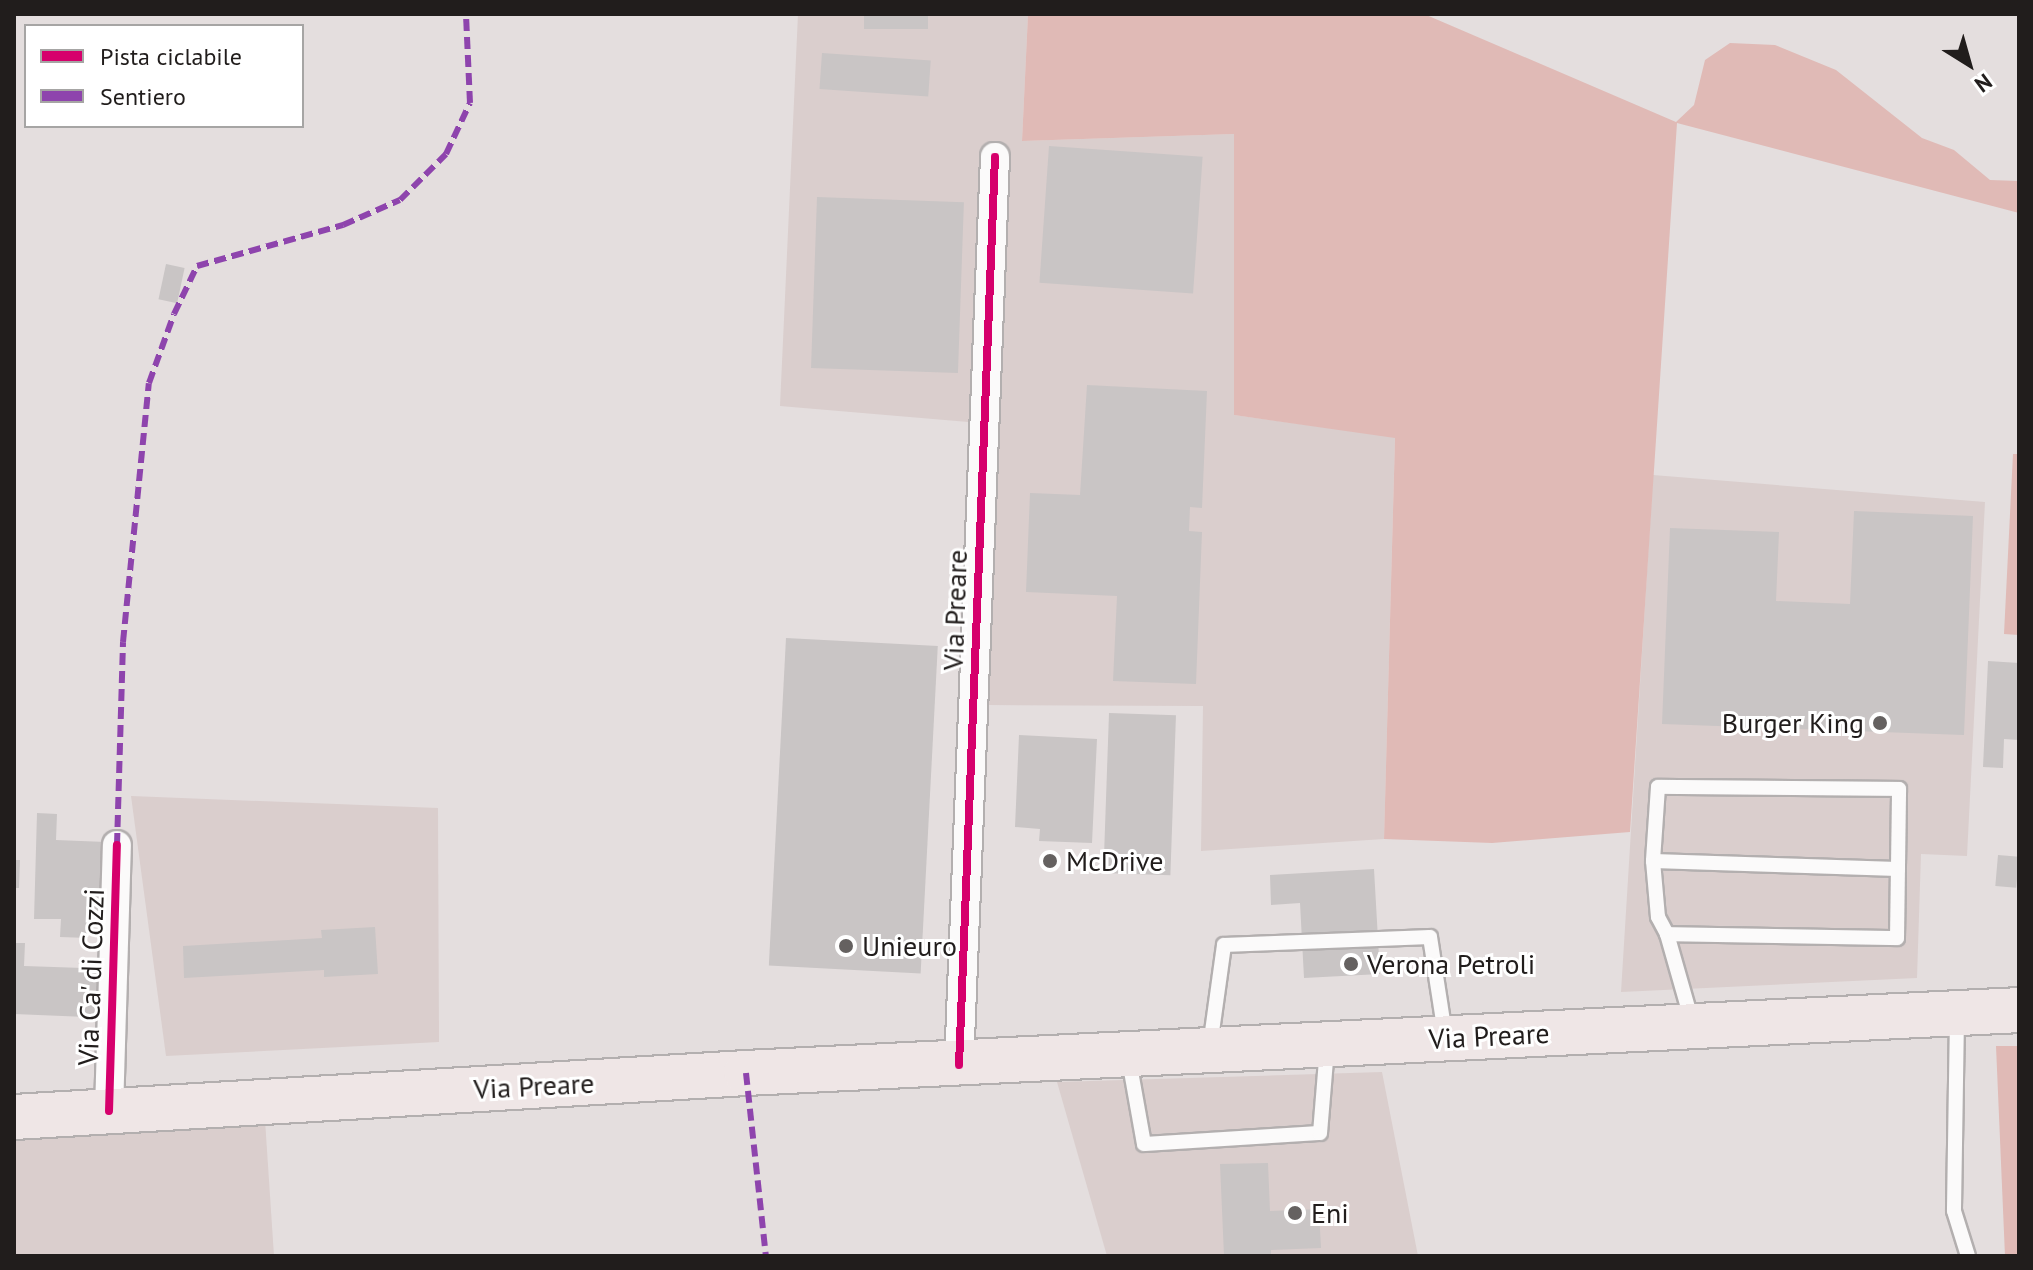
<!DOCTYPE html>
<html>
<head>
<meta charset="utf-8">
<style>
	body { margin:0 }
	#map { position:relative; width:2033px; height:1270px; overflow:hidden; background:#e4dede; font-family:"PT Sans",sans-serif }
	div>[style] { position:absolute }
	.built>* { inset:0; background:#dacecd }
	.green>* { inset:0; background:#e0bab6 }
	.building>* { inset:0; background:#c9c5c5; transform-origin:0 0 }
	.roads { filter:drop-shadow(2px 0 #b3afaf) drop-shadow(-2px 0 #b3afaf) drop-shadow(0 2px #b3afaf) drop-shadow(0 -2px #b3afaf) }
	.lane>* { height:14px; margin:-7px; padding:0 7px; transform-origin:7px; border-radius:7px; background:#fbfafa }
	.street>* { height:28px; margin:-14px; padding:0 14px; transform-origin:14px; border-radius:14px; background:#fbfafa }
	.primary>* { height:44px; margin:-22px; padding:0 22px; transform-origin:22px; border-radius:22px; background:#efe6e6 }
	.quiet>* { height:6px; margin-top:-3px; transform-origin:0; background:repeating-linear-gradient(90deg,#8e44ad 0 12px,transparent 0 18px) }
	.cycleway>* { height:8px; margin:-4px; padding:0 4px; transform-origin:4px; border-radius:4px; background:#d6006c }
	.dots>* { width:22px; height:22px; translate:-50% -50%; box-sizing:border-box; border:4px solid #fff; border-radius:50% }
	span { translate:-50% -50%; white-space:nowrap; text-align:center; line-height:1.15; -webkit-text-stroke:6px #fff; paint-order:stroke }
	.street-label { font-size:28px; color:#211d1c }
	.poi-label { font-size:28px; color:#211d1c }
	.right { translate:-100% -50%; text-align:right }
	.left { translate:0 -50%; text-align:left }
	.frame { position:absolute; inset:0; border:16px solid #211d1c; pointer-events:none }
	.legend { position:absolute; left:24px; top:24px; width:280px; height:104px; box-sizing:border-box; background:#fff; border:2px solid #a6a5a4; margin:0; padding:10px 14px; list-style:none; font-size:24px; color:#211d1c }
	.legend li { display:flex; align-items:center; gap:16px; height:40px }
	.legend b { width:40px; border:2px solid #a6a5a4 }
	.north { position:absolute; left:1929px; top:24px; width:80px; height:80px; -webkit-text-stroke:6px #fff; paint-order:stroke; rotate:143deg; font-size:22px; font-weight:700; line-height:32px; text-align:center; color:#211d1c }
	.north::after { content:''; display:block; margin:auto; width:28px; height:36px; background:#211d1c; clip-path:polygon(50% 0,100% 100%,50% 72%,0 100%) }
</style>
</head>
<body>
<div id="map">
	<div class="built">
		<i style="clip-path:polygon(798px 14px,1028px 14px,1022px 141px,1234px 134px,1234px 415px,1395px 437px,1384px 839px,1201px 851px,1203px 706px,988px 705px,980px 423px,780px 406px)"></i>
		<i style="clip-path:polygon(1653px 475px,1985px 502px,1967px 856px,1921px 854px,1917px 978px,1621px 992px)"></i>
		<i style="clip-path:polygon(131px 796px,438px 808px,439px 1042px,166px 1056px)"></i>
		<i style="clip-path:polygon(1382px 1072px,1418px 1256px,1107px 1256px,1057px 1082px)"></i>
		<i style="clip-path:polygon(265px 1120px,274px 1256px,14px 1256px,14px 1135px)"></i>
	</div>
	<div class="green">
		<i style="clip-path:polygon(1028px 14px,1424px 14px,1676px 122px,1694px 105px,1705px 60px,1730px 43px,1775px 45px,1836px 70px,1922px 138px,1954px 150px,1990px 180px,2019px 181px,2019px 213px,1677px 123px,1630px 832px,1492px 843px,1384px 839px,1395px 438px,1234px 415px,1234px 134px,1022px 141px)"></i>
		<i style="clip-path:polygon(2013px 454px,2019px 454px,2019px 635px,2004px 634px)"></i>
		<i style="clip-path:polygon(1996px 1046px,2019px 1046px,2019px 1256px,2005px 1256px)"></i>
	</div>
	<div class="building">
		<i style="left:864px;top:14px;width:64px;height:15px"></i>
		<i style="left:822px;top:53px;width:109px;height:36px;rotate:4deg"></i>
		<i style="left:1049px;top:146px;width:154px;height:137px;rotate:4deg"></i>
		<i style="left:817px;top:197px;width:147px;height:171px;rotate:2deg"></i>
		<i style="left:166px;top:264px;width:19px;height:36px;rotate:12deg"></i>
		<i style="clip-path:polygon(1087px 385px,1207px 391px,1202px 508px,1190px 507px,1189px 531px,1202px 532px,1196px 684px,1113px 681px,1117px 596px,1026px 592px,1030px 493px,1080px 495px)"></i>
		<i style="clip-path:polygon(1854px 511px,1973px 516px,1964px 735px,1662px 724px,1670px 528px,1779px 532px,1776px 601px,1850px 604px)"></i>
		<i style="left:786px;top:638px;width:152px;height:328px;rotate:3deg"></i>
		<i style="clip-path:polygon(1988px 661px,2019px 663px,2019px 740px,2004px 739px,2003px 768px,1983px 767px)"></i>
		<i style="left:1109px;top:713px;width:67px;height:160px;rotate:2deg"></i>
		<i style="clip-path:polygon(1019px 735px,1097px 739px,1092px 843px,1039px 841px,1040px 829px,1015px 827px)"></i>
		<i style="clip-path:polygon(37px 813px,57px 814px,56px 840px,106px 842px,104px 920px,88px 920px,88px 938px,60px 937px,61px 919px,34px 919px)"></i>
		<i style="left:1998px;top:855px;width:21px;height:31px;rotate:5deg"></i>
		<i style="clip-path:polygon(14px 860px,20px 860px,19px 888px,14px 888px)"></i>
		<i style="clip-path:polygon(1374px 869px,1380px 974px,1304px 978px,1300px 903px,1271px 905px,1270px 875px)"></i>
		<i style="clip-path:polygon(375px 927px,378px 974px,324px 977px,324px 970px,184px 978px,183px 946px,322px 938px,321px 930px)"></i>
		<i style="clip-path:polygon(14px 943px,25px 943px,24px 966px,113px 969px,111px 1018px,14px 1014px)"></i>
		<i style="clip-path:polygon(1268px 1163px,1270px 1211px,1319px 1209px,1321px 1248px,1271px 1250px,1271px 1256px,1224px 1256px,1220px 1164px)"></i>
	</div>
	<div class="roads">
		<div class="lane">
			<i style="left:1653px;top:861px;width:245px;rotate:1.9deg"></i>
			<i style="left:1667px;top:934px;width:230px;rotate:1deg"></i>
			<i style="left:1897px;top:938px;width:149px;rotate:-89.2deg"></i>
			<i style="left:1899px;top:789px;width:241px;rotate:-179.5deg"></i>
			<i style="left:1658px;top:787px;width:74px;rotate:93.9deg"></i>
			<i style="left:1653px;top:861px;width:56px;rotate:84.9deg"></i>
			<i style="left:1658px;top:917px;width:19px;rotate:62deg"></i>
			<i style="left:1667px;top:934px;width:91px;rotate:74.1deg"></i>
			<i style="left:1957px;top:1017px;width:194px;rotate:90.9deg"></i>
			<i style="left:1954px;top:1211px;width:47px;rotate:72.7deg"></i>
			<i style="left:1210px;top:1046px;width:102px;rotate:-82.1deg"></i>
			<i style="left:1224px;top:945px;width:206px;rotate:-2.2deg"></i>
			<i style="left:1430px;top:937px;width:98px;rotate:81.2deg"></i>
			<i style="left:1129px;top:1060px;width:85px;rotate:79.9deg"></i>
			<i style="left:1144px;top:1144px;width:176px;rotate:-3.6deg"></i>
			<i style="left:1320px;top:1133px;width:85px;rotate:-85.3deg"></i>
		</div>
		<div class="street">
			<i style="left:959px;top:1065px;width:909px;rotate:-87.73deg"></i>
			<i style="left:109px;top:1111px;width:266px;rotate:-88.3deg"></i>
		</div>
		<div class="primary">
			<i style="left:14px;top:1117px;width:733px;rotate:-3.44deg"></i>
			<i style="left:746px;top:1073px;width:1275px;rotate:-2.83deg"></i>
		</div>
	</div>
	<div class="quiet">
		<i style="left:117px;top:845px;width:203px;rotate:-88.3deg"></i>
		<i style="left:123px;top:642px;width:260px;rotate:-84.3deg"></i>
		<i style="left:149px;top:383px;width:73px;rotate:-70.1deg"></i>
		<i style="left:174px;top:314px;width:53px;rotate:-64.4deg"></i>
		<i style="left:197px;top:266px;width:152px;rotate:-15.7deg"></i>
		<i style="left:343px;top:225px;width:62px;rotate:-23.7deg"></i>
		<i style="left:400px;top:200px;width:65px;rotate:-45deg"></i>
		<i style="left:446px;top:154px;width:56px;rotate:-64.8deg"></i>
		<i style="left:470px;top:103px;width:89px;rotate:-92.6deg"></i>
		<i style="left:746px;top:1073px;width:184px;rotate:83.8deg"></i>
	</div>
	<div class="cycleway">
		<i style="left:959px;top:1065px;width:909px;rotate:-87.73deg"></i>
		<i style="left:109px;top:1111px;width:266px;rotate:-88.3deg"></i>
	</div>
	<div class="dots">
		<i style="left:1880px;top:723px;background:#656160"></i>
		<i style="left:1050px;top:861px;background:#656160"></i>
		<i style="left:846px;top:946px;background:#656160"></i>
		<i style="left:1351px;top:964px;background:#656160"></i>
		<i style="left:1295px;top:1213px;background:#656160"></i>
	</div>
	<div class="street-label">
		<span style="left:955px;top:610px;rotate:-88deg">Via Preare</span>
		<span style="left:91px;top:977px;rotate:-88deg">Via Ca' di Cozzi</span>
		<span style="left:1489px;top:1036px;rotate:-3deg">Via Preare</span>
		<span style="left:534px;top:1086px;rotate:-3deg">Via Preare</span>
	</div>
	<div class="poi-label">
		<span class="right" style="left:1864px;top:723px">Burger King</span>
		<span class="left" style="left:1066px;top:861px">McDrive</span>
		<span class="left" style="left:862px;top:946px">Unieuro</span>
		<span class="left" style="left:1367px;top:964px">Verona Petroli</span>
		<span class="left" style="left:1311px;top:1213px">Eni</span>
	</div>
	<div class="frame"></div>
	<ul class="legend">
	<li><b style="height:10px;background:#d6006c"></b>Pista ciclabile</li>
	<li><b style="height:10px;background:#8e44ad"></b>Sentiero</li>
	</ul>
	<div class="north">N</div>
</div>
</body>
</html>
